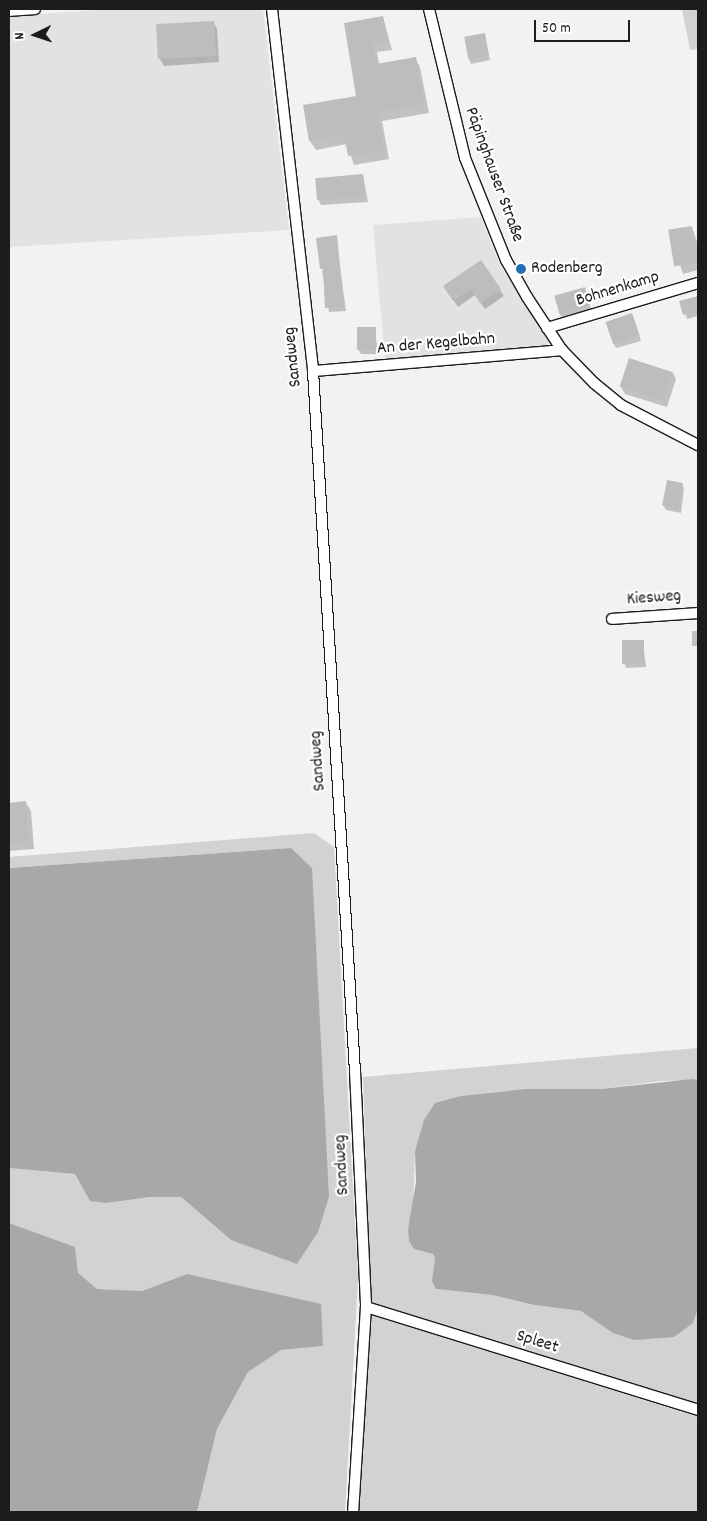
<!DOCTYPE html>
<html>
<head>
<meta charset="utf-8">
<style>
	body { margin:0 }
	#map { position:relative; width:707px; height:1521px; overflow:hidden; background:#f2f2f2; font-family:Dekko,sans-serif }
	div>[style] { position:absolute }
	.built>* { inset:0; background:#e2e2e2 }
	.green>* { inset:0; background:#d2d2d2 }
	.water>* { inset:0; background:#a8a8a8 }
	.shadow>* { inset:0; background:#0003; transform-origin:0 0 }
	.building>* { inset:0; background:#bdbdbd; transform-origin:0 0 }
	.roads { filter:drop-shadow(1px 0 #1c1c1c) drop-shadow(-1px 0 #1c1c1c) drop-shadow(0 1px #1c1c1c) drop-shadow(0 -1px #1c1c1c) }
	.street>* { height:10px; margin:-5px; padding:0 5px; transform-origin:5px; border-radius:5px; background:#fff }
	.dots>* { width:14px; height:14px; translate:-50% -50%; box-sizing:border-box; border:2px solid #fff; border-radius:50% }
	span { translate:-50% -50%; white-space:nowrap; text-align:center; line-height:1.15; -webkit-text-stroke:4.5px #fff; paint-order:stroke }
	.street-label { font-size:18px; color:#1c1c1c }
	.poi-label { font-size:18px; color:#1c1c1c }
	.left { translate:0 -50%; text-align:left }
	.frame { position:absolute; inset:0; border:10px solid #1c1c1c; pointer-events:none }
	.north { position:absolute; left:10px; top:10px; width:50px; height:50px; -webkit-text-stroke:4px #fff; paint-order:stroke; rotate:266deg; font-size:14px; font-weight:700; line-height:20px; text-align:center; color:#1c1c1c }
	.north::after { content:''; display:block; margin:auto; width:18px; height:22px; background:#1c1c1c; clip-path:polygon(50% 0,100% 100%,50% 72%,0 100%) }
	.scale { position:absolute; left:534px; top:20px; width:96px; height:22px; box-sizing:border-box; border:2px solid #1c1c1c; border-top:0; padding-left:6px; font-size:15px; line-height:18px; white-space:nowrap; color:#1c1c1c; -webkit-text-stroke:4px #fff; paint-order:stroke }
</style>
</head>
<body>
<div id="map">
	<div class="built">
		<i style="clip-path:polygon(112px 9px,263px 9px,289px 230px,9px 247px,9px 16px)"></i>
		<i style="clip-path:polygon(481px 217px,499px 263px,549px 341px,548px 345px,545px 349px,385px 360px,373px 225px)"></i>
	</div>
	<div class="green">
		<i style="clip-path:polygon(682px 9px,698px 9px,698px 49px,690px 50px)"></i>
		<i style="clip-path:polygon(314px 833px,334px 847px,358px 1279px,345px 1512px,197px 1512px,217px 1429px,248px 1372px,281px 1350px,323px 1346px,187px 1274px,142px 1291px,97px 1289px,78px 1274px,74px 1247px,9px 1223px,9px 1168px,75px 1174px,107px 1203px,150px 1197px,181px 1197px,231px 1240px,291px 848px,9px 868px,9px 857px)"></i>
		<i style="clip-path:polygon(698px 1048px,698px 1080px,661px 1081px,601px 1089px,525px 1089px,461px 1096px,418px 1143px,415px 1151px,413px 1211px,408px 1229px,414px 1249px,433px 1254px,435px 1258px,436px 1289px,492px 1295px,534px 1305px,581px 1311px,596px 1320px,693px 1323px,698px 1309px,698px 1406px,371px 1303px,363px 1077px)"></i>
		<i style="clip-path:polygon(371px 1315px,698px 1417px,698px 1512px,358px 1512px)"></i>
	</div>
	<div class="water">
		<i style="clip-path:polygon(291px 848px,312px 868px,329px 1197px,318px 1232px,297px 1264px,231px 1240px,181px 1197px,150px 1197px,107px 1203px,90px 1201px,75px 1174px,9px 1168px,9px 868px)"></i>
		<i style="clip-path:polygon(692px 1079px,698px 1080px,698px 1309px,693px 1323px,674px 1337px,634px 1340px,613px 1333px,581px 1311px,534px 1305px,492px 1295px,436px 1289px,432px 1281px,435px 1258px,433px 1254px,414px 1249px,409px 1241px,408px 1229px,416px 1182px,415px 1151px,424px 1120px,435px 1103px,461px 1096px,525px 1089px,601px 1089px)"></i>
		<i style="clip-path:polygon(9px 1223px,75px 1247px,78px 1273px,97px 1289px,142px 1291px,187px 1274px,321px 1304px,323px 1346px,281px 1350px,248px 1372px,217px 1429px,197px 1512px,9px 1512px)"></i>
	</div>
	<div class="shadow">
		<i style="clip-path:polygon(383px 17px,392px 50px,377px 52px,379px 64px,415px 58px,420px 67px,429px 113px,382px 121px,389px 159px,354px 165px,347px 144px,316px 150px,310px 141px,304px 106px,358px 97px,345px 24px)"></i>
		<i style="clip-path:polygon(213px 22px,217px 29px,219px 62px,164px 66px,160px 59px)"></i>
		<i style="clip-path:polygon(484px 34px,490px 60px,471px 64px,469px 59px)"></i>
		<i style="clip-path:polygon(363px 175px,368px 202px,321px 205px,318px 199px)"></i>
		<i style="clip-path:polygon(692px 227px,698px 245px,698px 270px,683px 274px,670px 233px)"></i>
		<i style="clip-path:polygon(336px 237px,346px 311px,329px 312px,322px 270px,329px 269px)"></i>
		<i style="clip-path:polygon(481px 262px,504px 296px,485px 309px,475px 295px,458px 307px,448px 292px)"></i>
		<i style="clip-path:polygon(584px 288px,591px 309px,562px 317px,559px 313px)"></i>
		<i style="clip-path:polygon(698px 297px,698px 316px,687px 319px,681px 302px)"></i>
		<i style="clip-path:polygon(634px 319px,641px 341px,616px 348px,614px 344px)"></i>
		<i style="clip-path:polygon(375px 328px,378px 354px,361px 354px,358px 349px)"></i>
		<i style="clip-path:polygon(673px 373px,676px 379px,667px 407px,625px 394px,621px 387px)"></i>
		<i style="clip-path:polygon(668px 482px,682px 484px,684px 488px,681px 513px,666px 510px,664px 506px)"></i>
		<i style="left:692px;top:631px;width:6px;height:15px"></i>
		<i style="clip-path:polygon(643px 642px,646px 667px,626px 668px,624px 663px)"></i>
		<i style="clip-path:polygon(26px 803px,31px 811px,34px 849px,9px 851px,9px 804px)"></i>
	</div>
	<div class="building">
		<i style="clip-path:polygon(383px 16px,388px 41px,373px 43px,376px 64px,416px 57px,424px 104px,378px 112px,384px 150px,348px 156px,344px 135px,309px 141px,303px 105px,356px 96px,344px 23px)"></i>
		<i style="left:214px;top:21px;width:35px;height:58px;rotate:87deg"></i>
		<i style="left:485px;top:33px;width:23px;height:21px;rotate:80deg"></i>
		<i style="left:363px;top:174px;width:22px;height:48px;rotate:85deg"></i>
		<i style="left:692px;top:226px;width:37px;height:24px;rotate:81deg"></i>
		<i style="clip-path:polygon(337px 235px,344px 307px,325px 308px,323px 269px,320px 269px,316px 238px)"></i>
		<i style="clip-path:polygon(481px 260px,501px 289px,480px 303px,471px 289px,453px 301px,443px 286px)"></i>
		<i style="left:585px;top:287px;width:19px;height:32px;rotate:74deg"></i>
		<i style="clip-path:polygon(698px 296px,698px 311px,683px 315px,679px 301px)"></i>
		<i style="left:632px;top:313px;width:24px;height:28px;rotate:71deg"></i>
		<i style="left:357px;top:327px;width:19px;height:23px"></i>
		<i style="left:629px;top:358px;width:46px;height:30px;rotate:18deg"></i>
		<i style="left:667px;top:480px;width:16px;height:26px;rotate:11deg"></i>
		<i style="left:622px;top:640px;width:22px;height:24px"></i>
		<i style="clip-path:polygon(26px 801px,29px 841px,9px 842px,9px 803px)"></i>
	</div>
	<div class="roads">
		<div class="street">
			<i style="left:272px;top:9px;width:364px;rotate:83.5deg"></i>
			<i style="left:313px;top:371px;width:701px;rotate:86.57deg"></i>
			<i style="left:355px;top:1071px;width:236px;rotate:87.3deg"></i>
			<i style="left:366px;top:1307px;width:205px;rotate:93.6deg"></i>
			<i style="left:429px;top:9px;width:153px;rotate:76.4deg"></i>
			<i style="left:465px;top:158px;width:110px;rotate:68.1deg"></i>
			<i style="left:506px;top:260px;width:43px;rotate:60.4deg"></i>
			<i style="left:527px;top:297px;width:64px;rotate:56.6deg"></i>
			<i style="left:562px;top:350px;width:46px;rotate:45.9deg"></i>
			<i style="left:594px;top:383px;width:35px;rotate:39deg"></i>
			<i style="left:621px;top:405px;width:87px;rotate:27.5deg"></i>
			<i style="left:9px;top:11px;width:26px;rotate:-4deg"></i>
			<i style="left:547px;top:328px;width:158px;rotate:-16.6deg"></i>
			<i style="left:313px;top:371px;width:250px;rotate:-4.8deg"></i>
			<i style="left:612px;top:619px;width:86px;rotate:-4deg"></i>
			<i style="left:366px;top:1307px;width:348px;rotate:17.2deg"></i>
		</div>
	</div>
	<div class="dots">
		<i style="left:521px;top:269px;background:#1f6fb2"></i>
	</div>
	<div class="street-label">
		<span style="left:493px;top:175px;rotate:70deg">Päpinghauser Straße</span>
		<span style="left:618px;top:290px;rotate:-17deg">Bohnenkamp</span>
		<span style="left:436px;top:345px;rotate:-5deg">An der Kegelbahn</span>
		<span style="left:294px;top:357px;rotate:-96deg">Sandweg</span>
		<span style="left:654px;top:599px;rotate:-4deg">Kiesweg</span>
		<span style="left:319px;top:761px;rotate:-94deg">Sandweg</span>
		<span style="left:343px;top:1165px;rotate:-93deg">Sandweg</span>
		<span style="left:537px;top:1343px;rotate:17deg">Spleet</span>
	</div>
	<div class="poi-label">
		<span class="left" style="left:531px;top:269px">Rodenberg</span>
	</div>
	<div class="frame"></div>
	<div class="north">N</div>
	<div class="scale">50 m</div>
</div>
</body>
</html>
